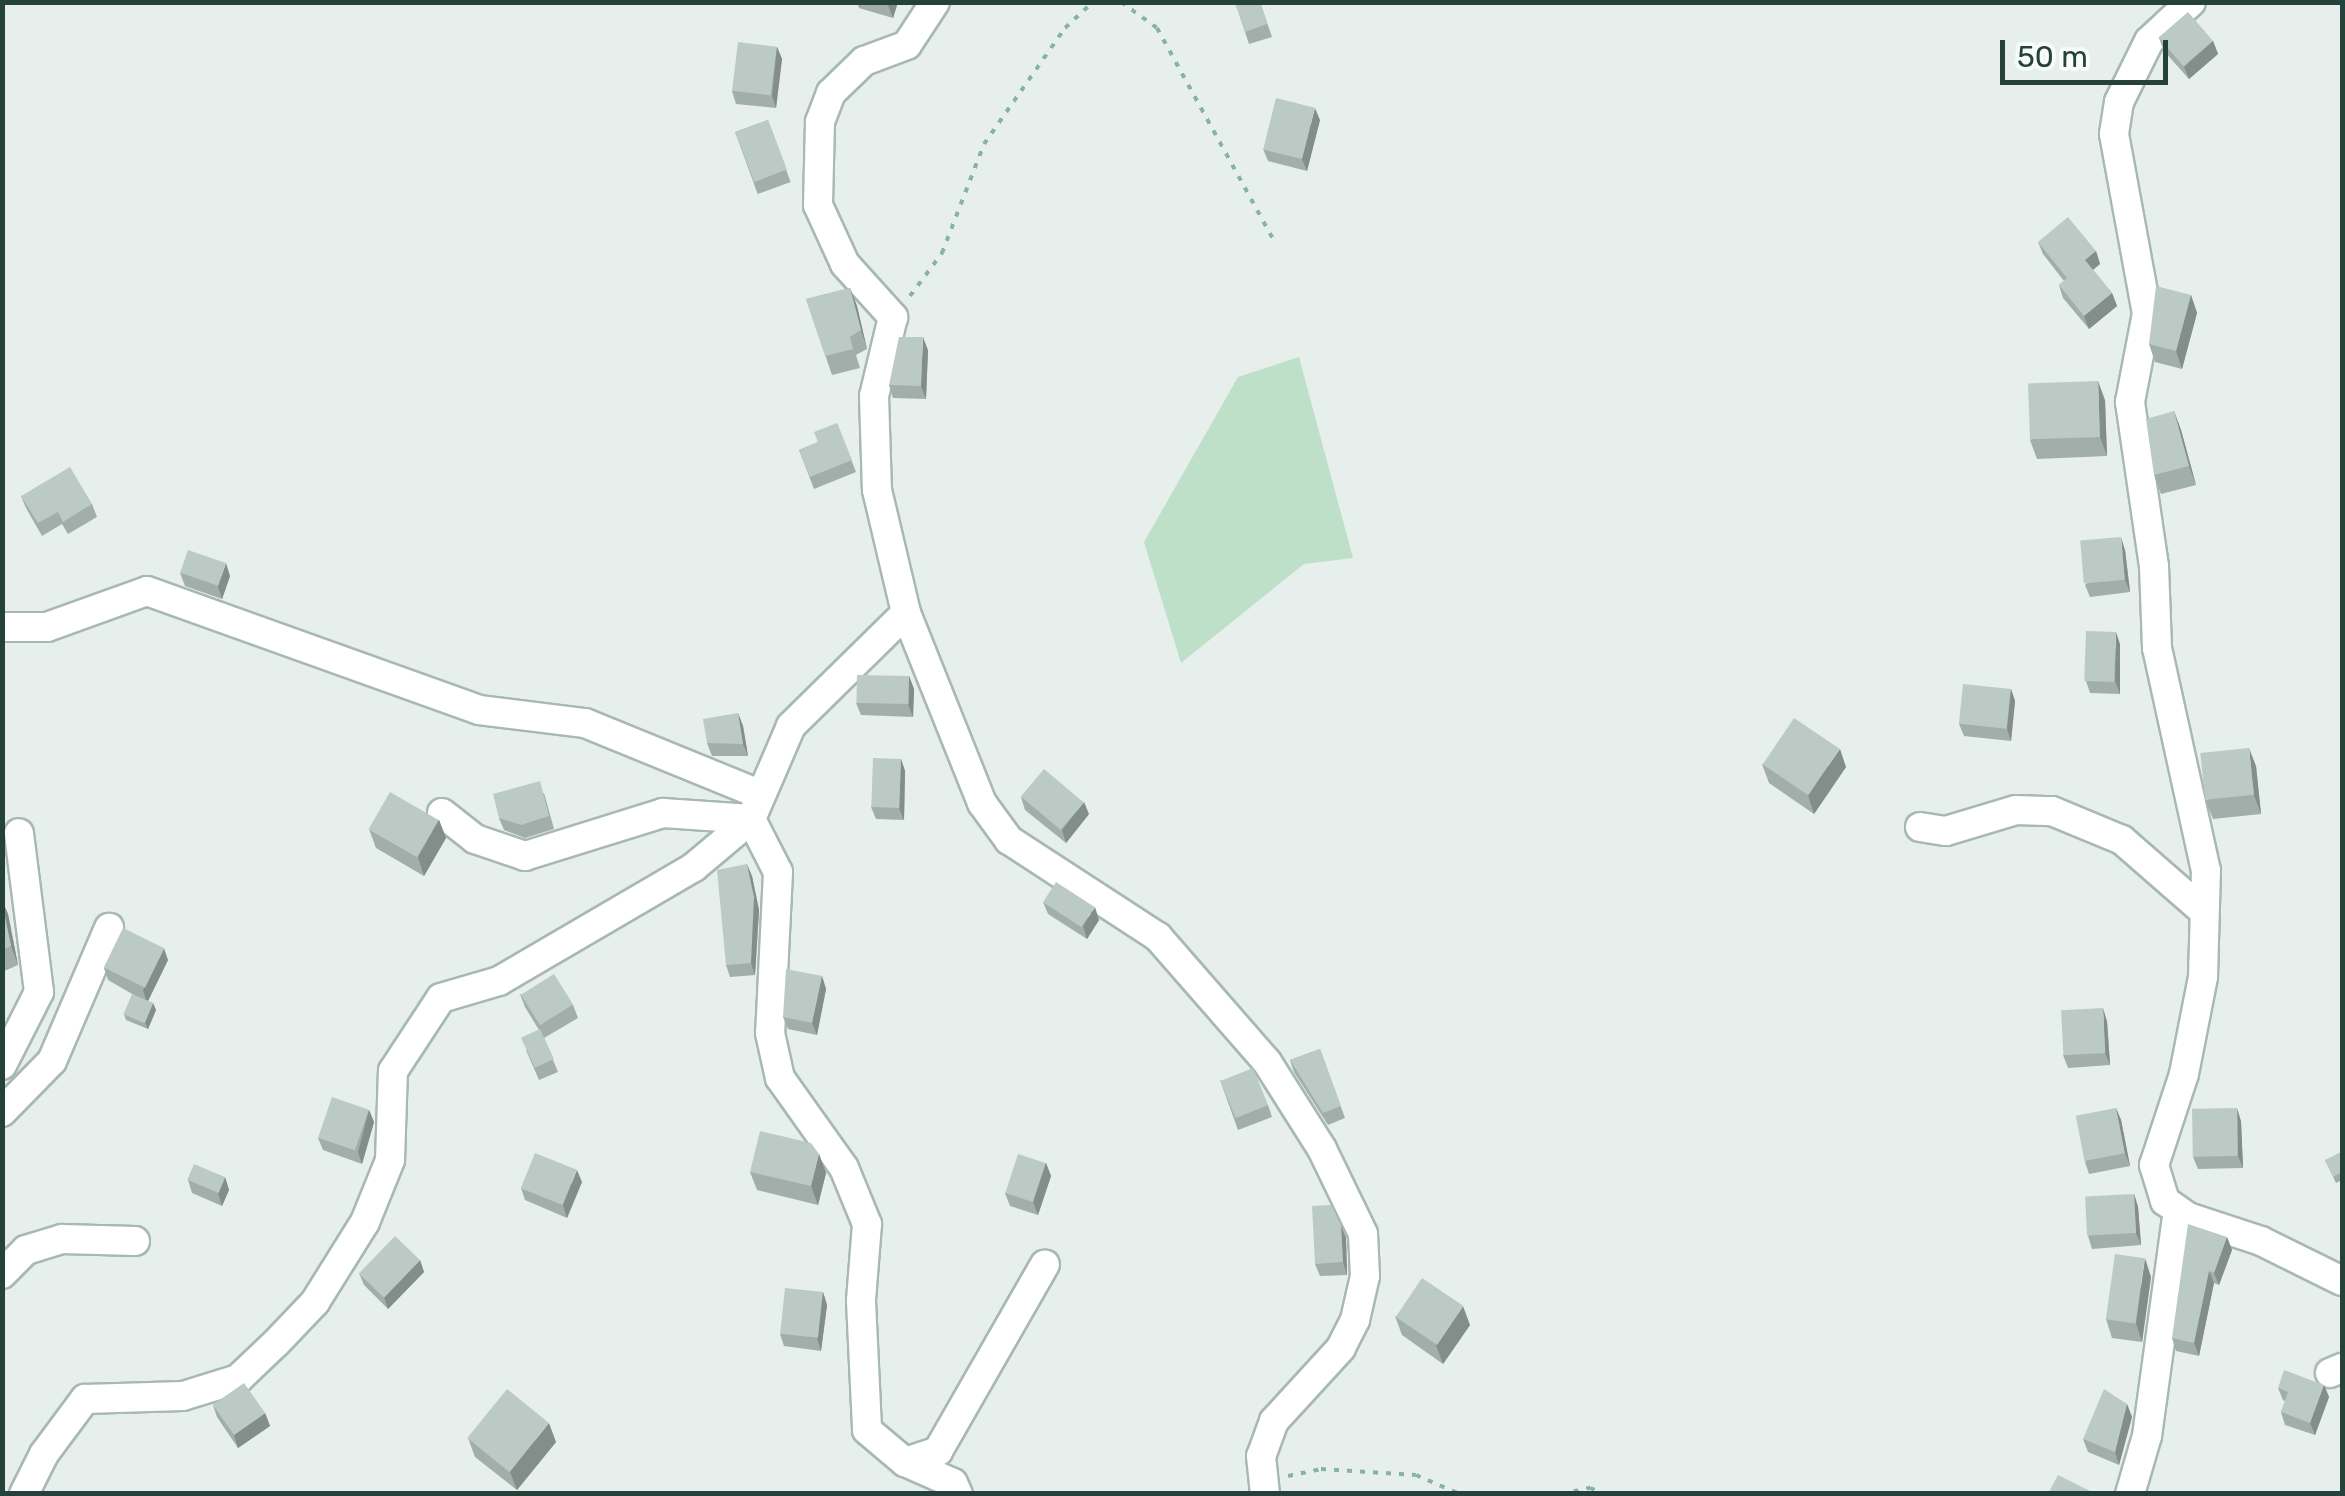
<!DOCTYPE html>
<html>
<head>
<meta charset="utf-8">
<style>
	body { margin:0 }
	#map { position:relative; width:2345px; height:1496px; overflow:hidden; background:#e6efeb; font-family:Rubik,sans-serif }
	div>[style] { position:absolute }
	.green>* { inset:0; background:#bfe0c8 }
	.path>* { height:4px; margin-top:-2px; transform-origin:0; background:repeating-linear-gradient(90deg,#86b3a5 0 5px,transparent 0 13px) }
	.roads { filter:drop-shadow(2px 0 #a8b8b2) drop-shadow(-2px 0 #a8b8b2) drop-shadow(0 2px #a8b8b2) drop-shadow(0 -2px #a8b8b2) }
	.minor>* { height:28px; margin:-14px; padding:0 14px; transform-origin:14px; border-radius:14px; background:#fff }
	.wall>* { inset:0; background:#a1aea9; transform-origin:0 0 }
	.shaded-wall>* { inset:0; background:#838d89 }
	.building>* { inset:0; background:#bbcac4; transform-origin:0 0 }
	span { translate:-50% -50%; white-space:nowrap; text-align:center; line-height:1.15; -webkit-text-stroke:8px #f7fbf9; paint-order:stroke }
	.frame { position:absolute; inset:0; border:5px solid #24423a; pointer-events:none }
	.scale { position:absolute; left:2000px; top:40px; width:168px; height:45px; box-sizing:border-box; border:5px solid #24423a; border-top:0; padding-left:12px; font-size:30px; line-height:35px; white-space:nowrap; color:#24423a; -webkit-text-stroke:8px #f7fbf9; paint-order:stroke }
</style>
</head>
<body>
<div id="map">
	<div class="green">
		<i style="clip-path:polygon(1299px 357px,1353px 558px,1304px 564px,1181px 663px,1144px 542px,1238px 377px)"></i>
	</div>
	<div class="path">
		<i style="left:1121px;top:2px;width:44px;rotate:35.8deg"></i>
		<i style="left:1157px;top:28px;width:243px;rotate:61.2deg"></i>
		<i style="left:910px;top:296px;width:54px;rotate:-53.3deg"></i>
		<i style="left:942px;top:253px;width:117px;rotate:-68.9deg"></i>
		<i style="left:984px;top:144px;width:141px;rotate:-55.1deg"></i>
		<i style="left:1065px;top:28px;width:38px;rotate:-43deg"></i>
		<i style="left:1288px;top:1476px;width:34px;rotate:-12deg"></i>
		<i style="left:1321px;top:1469px;width:95px;rotate:3.6deg"></i>
		<i style="left:1416px;top:1475px;width:48px;rotate:23.4deg"></i>
		<i style="left:1561px;top:1494px;width:30px;rotate:-12deg"></i>
		<i style="left:1590px;top:1488px;width:17px;rotate:21deg"></i>
	</div>
	<div class="roads">
		<div class="minor">
			<i style="left:935px;top:2px;width:51px;rotate:123.1deg"></i>
			<i style="left:907px;top:45px;width:46px;rotate:159.6deg"></i>
			<i style="left:864px;top:61px;width:46px;rotate:135.9deg"></i>
			<i style="left:831px;top:93px;width:31px;rotate:111deg"></i>
			<i style="left:820px;top:122px;width:83px;rotate:91.4deg"></i>
			<i style="left:818px;top:205px;width:65px;rotate:65.4deg"></i>
			<i style="left:845px;top:264px;width:72px;rotate:47.8deg"></i>
			<i style="left:893px;top:317px;width:81px;rotate:103.5deg"></i>
			<i style="left:874px;top:396px;width:94px;rotate:88.2deg"></i>
			<i style="left:877px;top:490px;width:126px;rotate:76.7deg"></i>
			<i style="left:906px;top:613px;width:205px;rotate:68.2deg"></i>
			<i style="left:982px;top:803px;width:46px;rotate:53.9deg"></i>
			<i style="left:1009px;top:840px;width:178px;rotate:33.1deg"></i>
			<i style="left:1158px;top:937px;width:166px;rotate:48.9deg"></i>
			<i style="left:1267px;top:1062px;width:103px;rotate:57.7deg"></i>
			<i style="left:1322px;top:1149px;width:94px;rotate:64.2deg"></i>
			<i style="left:1363px;top:1234px;width:42px;rotate:87.3deg"></i>
			<i style="left:1365px;top:1276px;width:45px;rotate:102.8deg"></i>
			<i style="left:1355px;top:1320px;width:31px;rotate:117deg"></i>
			<i style="left:1341px;top:1348px;width:99px;rotate:132.5deg"></i>
			<i style="left:1274px;top:1421px;width:37px;rotate:110deg"></i>
			<i style="left:1261px;top:1456px;width:38px;rotate:84deg"></i>
			<i style="left:2191px;top:2px;width:57px;rotate:137.1deg"></i>
			<i style="left:2149px;top:41px;width:68px;rotate:116.2deg"></i>
			<i style="left:2119px;top:102px;width:32px;rotate:99deg"></i>
			<i style="left:2114px;top:134px;width:182px;rotate:79.6deg"></i>
			<i style="left:2147px;top:313px;width:91px;rotate:100.8deg"></i>
			<i style="left:2130px;top:402px;width:166px;rotate:81.7deg"></i>
			<i style="left:2154px;top:566px;width:82px;rotate:87.9deg"></i>
			<i style="left:2157px;top:648px;width:227px;rotate:77.6deg"></i>
			<i style="left:2206px;top:870px;width:107px;rotate:91.6deg"></i>
			<i style="left:2203px;top:977px;width:99px;rotate:101.1deg"></i>
			<i style="left:2184px;top:1074px;width:96px;rotate:108.2deg"></i>
			<i style="left:2154px;top:1165px;width:38px;rotate:73deg"></i>
			<i style="left:2165px;top:1201px;width:28px;rotate:35deg"></i>
			<i style="left:2188px;top:1217px;width:77px;rotate:18.2deg"></i>
			<i style="left:2261px;top:1241px;width:90px;rotate:26.3deg"></i>
			<i style="left:2px;top:627px;width:45px"></i>
			<i style="left:47px;top:627px;width:106px;rotate:-19.8deg"></i>
			<i style="left:147px;top:591px;width:353px;rotate:19.7deg"></i>
			<i style="left:479px;top:710px;width:107px;rotate:7deg"></i>
			<i style="left:585px;top:723px;width:190px;rotate:22.2deg"></i>
			<i style="left:442px;top:813px;width:42px;rotate:38.2deg"></i>
			<i style="left:475px;top:839px;width:53px;rotate:18.8deg"></i>
			<i style="left:525px;top:856px;width:145px;rotate:-17.3deg"></i>
			<i style="left:663px;top:813px;width:88px;rotate:3.9deg"></i>
			<i style="left:751px;top:819px;width:59px;rotate:63deg"></i>
			<i style="left:778px;top:872px;width:161px;rotate:92.8deg"></i>
			<i style="left:770px;top:1033px;width:46px;rotate:77.5deg"></i>
			<i style="left:780px;top:1078px;width:110px;rotate:54.6deg"></i>
			<i style="left:844px;top:1168px;width:61px;rotate:67.7deg"></i>
			<i style="left:867px;top:1224px;width:77px;rotate:94.5deg"></i>
			<i style="left:861px;top:1301px;width:129px;rotate:87.3deg"></i>
			<i style="left:867px;top:1430px;width:50px;rotate:40.1deg"></i>
			<i style="left:905px;top:1462px;width:52px;rotate:23.6deg"></i>
			<i style="left:953px;top:1483px;width:12px;rotate:66deg"></i>
			<i style="left:1920px;top:827px;width:26px;rotate:9deg"></i>
			<i style="left:1946px;top:831px;width:73px;rotate:-16.7deg"></i>
			<i style="left:2016px;top:810px;width:36px;rotate:2deg"></i>
			<i style="left:2052px;top:811px;width:76px;rotate:22.5deg"></i>
			<i style="left:2122px;top:840px;width:105px;rotate:41.1deg"></i>
			<i style="left:2px;top:1065px;width:82px;rotate:-63.1deg"></i>
			<i style="left:39px;top:992px;width:160px;rotate:-97.2deg"></i>
			<i style="left:2px;top:1112px;width:71px;rotate:-45.6deg"></i>
			<i style="left:52px;top:1061px;width:145px;rotate:-66.8deg"></i>
			<i style="left:2px;top:1274px;width:34px;rotate:-45deg"></i>
			<i style="left:26px;top:1250px;width:38px;rotate:-17deg"></i>
			<i style="left:62px;top:1239px;width:73px;rotate:1.6deg"></i>
			<i style="left:2330px;top:1373px;width:13px;rotate:-23deg"></i>
			<i style="left:905px;top:1462px;width:35px;rotate:-18deg"></i>
			<i style="left:938px;top:1451px;width:215px;rotate:-60.2deg"></i>
			<i style="left:24px;top:1494px;width:45px;rotate:-63.4deg"></i>
			<i style="left:44px;top:1454px;width:69px;rotate:-53.3deg"></i>
			<i style="left:85px;top:1399px;width:98px;rotate:-1.8deg"></i>
			<i style="left:183px;top:1396px;width:58px;rotate:-17.2deg"></i>
			<i style="left:238px;top:1379px;width:52px;rotate:-43.5deg"></i>
			<i style="left:276px;top:1343px;width:57px;rotate:-46.4deg"></i>
			<i style="left:315px;top:1302px;width:94px;rotate:-58deg"></i>
			<i style="left:365px;top:1222px;width:67px;rotate:-68deg"></i>
			<i style="left:390px;top:1160px;width:89px;rotate:-88.1deg"></i>
			<i style="left:393px;top:1071px;width:87px;rotate:-56.7deg"></i>
			<i style="left:441px;top:998px;width:60px;rotate:-16.3deg"></i>
			<i style="left:499px;top:981px;width:226px;rotate:-30.3deg"></i>
			<i style="left:694px;top:867px;width:75px;rotate:-40.1deg"></i>
			<i style="left:751px;top:819px;width:101px;rotate:-66.7deg"></i>
			<i style="left:791px;top:726px;width:161px;rotate:-44.5deg"></i>
			<i style="left:2130px;top:1494px;width:60px;rotate:-73.7deg"></i>
			<i style="left:2147px;top:1436px;width:227px;rotate:-82.2deg"></i>
		</div>
	</div>
	<div class="wall">
		<i style="clip-path:polygon(857px 2px,898px 2px,893px 18px,859px 8px)"></i>
		<i style="clip-path:polygon(1260px 2px,1272px 37px,1249px 44px,1236px 5px)"></i>
		<i style="clip-path:polygon(2159px 38px,2213px 41px,2218px 54px,2189px 79px,2164px 51px)"></i>
		<i style="clip-path:polygon(777px 47px,782px 59px,776px 108px,736px 104px,732px 91px)"></i>
		<i style="left:768px;top:120px;width:66px;height:35px;rotate:70deg"></i>
		<i style="clip-path:polygon(1320px 120px,1307px 171px,1268px 161px,1263px 149px)"></i>
		<i style="clip-path:polygon(2038px 242px,2096px 251px,2100px 264px,2093px 270px,2112px 293px,2117px 306px,2089px 329px,2063px 298px,2059px 285px,2064px 281px,2043px 254px)"></i>
		<i style="clip-path:polygon(850px 288px,857px 306px,867px 349px,856px 355px,860px 368px,832px 375px,806px 299px)"></i>
		<i style="clip-path:polygon(2191px 295px,2197px 313px,2182px 369px,2155px 362px,2149px 344px)"></i>
		<i style="clip-path:polygon(928px 350px,926px 399px,893px 398px,889px 385px)"></i>
		<i style="clip-path:polygon(2105px 400px,2107px 456px,2037px 459px,2030px 440px)"></i>
		<i style="clip-path:polygon(2174px 411px,2181px 430px,2196px 485px,2161px 494px,2154px 475px)"></i>
		<i style="clip-path:polygon(837px 423px,856px 472px,814px 489px,799px 450px,818px 442px)"></i>
		<i style="clip-path:polygon(21px 496px,92px 504px,97px 517px,68px 534px,62px 524px,42px 536px,26px 508px)"></i>
		<i style="clip-path:polygon(2125px 550px,2130px 592px,2090px 597px,2085px 585px)"></i>
		<i style="clip-path:polygon(180px 573px,230px 576px,222px 599px,185px 586px)"></i>
		<i style="clip-path:polygon(2120px 644px,2120px 694px,2090px 693px,2086px 681px)"></i>
		<i style="clip-path:polygon(909px 676px,914px 689px,913px 717px,861px 715px,856px 703px)"></i>
		<i style="clip-path:polygon(2011px 689px,2015px 701px,2011px 741px,1964px 736px,1959px 724px)"></i>
		<i style="clip-path:polygon(738px 713px,743px 726px,748px 756px,712px 756px,707px 743px)"></i>
		<i style="clip-path:polygon(901px 759px,905px 771px,904px 820px,876px 819px,871px 807px)"></i>
		<i style="clip-path:polygon(1762px 764px,1846px 767px,1814px 814px,1769px 783px)"></i>
		<i style="clip-path:polygon(2256px 766px,2261px 814px,2213px 819px,2206px 801px)"></i>
		<i style="clip-path:polygon(544px 793px,554px 829px,525px 838px,504px 830px,499px 818px)"></i>
		<i style="clip-path:polygon(1021px 797px,1089px 814px,1066px 843px,1025px 810px)"></i>
		<i style="clip-path:polygon(439px 820px,446px 838px,424px 876px,376px 848px,369px 829px)"></i>
		<i style="clip-path:polygon(752px 876px,759px 910px,755px 975px,730px 977px,726px 965px)"></i>
		<i style="clip-path:polygon(2px 900px,8px 914px,18px 965px,2px 972px)"></i>
		<i style="clip-path:polygon(1043px 902px,1099px 920px,1087px 939px,1048px 914px)"></i>
		<i style="clip-path:polygon(168px 960px,148px 1001px,153px 1003px,156px 1010px,148px 1029px,126px 1020px,124px 1014px,134px 995px,108px 980px,104px 968px)"></i>
		<i style="clip-path:polygon(822px 976px,826px 989px,817px 1035px,788px 1029px,783px 1017px)"></i>
		<i style="clip-path:polygon(520px 994px,573px 1005px,578px 1018px,544px 1038px,558px 1072px,539px 1080px,526px 1050px,539px 1030px,525px 1007px)"></i>
		<i style="clip-path:polygon(2107px 1021px,2110px 1065px,2068px 1068px,2063px 1055px)"></i>
		<i style="clip-path:polygon(1320px 1049px,1345px 1118px,1328px 1125px,1294px 1072px,1290px 1060px)"></i>
		<i style="clip-path:polygon(1220px 1080px,1268px 1105px,1272px 1117px,1238px 1130px)"></i>
		<i style="clip-path:polygon(2116px 1108px,2121px 1120px,2130px 1166px,2089px 1174px,2085px 1162px)"></i>
		<i style="clip-path:polygon(369px 1110px,374px 1122px,362px 1164px,323px 1150px,318px 1138px)"></i>
		<i style="clip-path:polygon(2241px 1121px,2243px 1168px,2198px 1169px,2193px 1157px)"></i>
		<i style="clip-path:polygon(819px 1154px,826px 1173px,818px 1205px,757px 1190px,750px 1172px)"></i>
		<i style="clip-path:polygon(2342px 1155px,2342px 1180px,2336px 1183px,2325px 1160px)"></i>
		<i style="clip-path:polygon(1046px 1163px,1051px 1176px,1038px 1215px,1010px 1206px,1005px 1193px)"></i>
		<i style="clip-path:polygon(225px 1177px,229px 1190px,222px 1206px,192px 1193px,188px 1180px)"></i>
		<i style="clip-path:polygon(582px 1182px,567px 1218px,525px 1200px,521px 1188px)"></i>
		<i style="clip-path:polygon(2134px 1194px,2138px 1207px,2141px 1245px,2092px 1249px,2088px 1236px)"></i>
		<i style="clip-path:polygon(1341px 1226px,1346px 1238px,1347px 1275px,1320px 1276px,1315px 1264px)"></i>
		<i style="clip-path:polygon(2227px 1237px,2232px 1250px,2219px 1285px,2214px 1283px,2199px 1356px,2176px 1351px,2172px 1338px)"></i>
		<i style="clip-path:polygon(420px 1260px,424px 1272px,388px 1309px,364px 1285px,359px 1273px)"></i>
		<i style="clip-path:polygon(2151px 1277px,2142px 1342px,2112px 1338px,2106px 1319px)"></i>
		<i style="clip-path:polygon(823px 1292px,827px 1305px,821px 1351px,784px 1346px,780px 1334px)"></i>
		<i style="clip-path:polygon(1395px 1316px,1470px 1325px,1443px 1364px,1402px 1335px)"></i>
		<i style="clip-path:polygon(2324px 1385px,2329px 1397px,2315px 1435px,2285px 1425px,2281px 1412px,2285px 1401px,2283px 1400px,2278px 1388px)"></i>
		<i style="clip-path:polygon(2127px 1404px,2132px 1417px,2119px 1465px,2088px 1452px,2083px 1439px)"></i>
		<i style="clip-path:polygon(213px 1405px,265px 1413px,270px 1426px,238px 1448px,217px 1417px)"></i>
		<i style="clip-path:polygon(468px 1438px,556px 1442px,517px 1490px,475px 1457px)"></i>
	</div>
	<div class="shaded-wall">
		<i style="clip-path:polygon(887px 2px,898px 2px,893px 18px)"></i>
		<i style="clip-path:polygon(2213px 41px,2218px 54px,2189px 79px,2184px 67px)"></i>
		<i style="clip-path:polygon(777px 47px,782px 59px,776px 108px,772px 96px)"></i>
		<i style="clip-path:polygon(1315px 108px,1320px 120px,1307px 171px,1302px 159px)"></i>
		<i style="clip-path:polygon(2096px 251px,2100px 264px,2089px 273px,2085px 260px)"></i>
		<i style="clip-path:polygon(850px 288px,857px 306px,867px 349px,861px 330px)"></i>
		<i style="clip-path:polygon(2112px 293px,2117px 306px,2089px 329px,2084px 316px)"></i>
		<i style="clip-path:polygon(2191px 295px,2197px 313px,2182px 369px,2176px 351px)"></i>
		<i style="clip-path:polygon(923px 337px,928px 350px,926px 399px,921px 386px)"></i>
		<i style="clip-path:polygon(2098px 381px,2105px 400px,2107px 456px,2100px 437px)"></i>
		<i style="clip-path:polygon(2174px 411px,2181px 430px,2196px 485px,2189px 466px)"></i>
		<i style="clip-path:polygon(2121px 537px,2125px 550px,2130px 592px,2125px 580px)"></i>
		<i style="clip-path:polygon(226px 563px,230px 576px,222px 599px,218px 587px)"></i>
		<i style="clip-path:polygon(2116px 632px,2120px 644px,2120px 694px,2115px 681px)"></i>
		<i style="clip-path:polygon(909px 676px,914px 689px,913px 717px,908px 704px)"></i>
		<i style="clip-path:polygon(2011px 689px,2015px 701px,2011px 741px,2007px 729px)"></i>
		<i style="clip-path:polygon(738px 713px,743px 726px,748px 756px,743px 744px)"></i>
		<i style="clip-path:polygon(2249px 748px,2256px 766px,2261px 814px,2254px 795px)"></i>
		<i style="clip-path:polygon(1840px 749px,1846px 767px,1814px 814px,1808px 795px)"></i>
		<i style="clip-path:polygon(901px 759px,905px 771px,904px 820px,899px 808px)"></i>
		<i style="clip-path:polygon(1084px 802px,1089px 814px,1066px 843px,1062px 830px)"></i>
		<i style="clip-path:polygon(439px 820px,446px 838px,424px 876px,418px 857px)"></i>
		<i style="clip-path:polygon(747px 864px,752px 876px,759px 910px,755px 975px,751px 963px)"></i>
		<i style="clip-path:polygon(2px 900px,8px 914px,18px 965px,11px 946px)"></i>
		<i style="clip-path:polygon(1095px 907px,1099px 920px,1087px 939px,1083px 926px)"></i>
		<i style="clip-path:polygon(164px 948px,168px 960px,147px 1003px,143px 990px)"></i>
		<i style="clip-path:polygon(822px 976px,826px 989px,817px 1035px,812px 1023px)"></i>
		<i style="clip-path:polygon(153px 1003px,156px 1010px,148px 1029px,145px 1023px)"></i>
		<i style="clip-path:polygon(2103px 1008px,2107px 1021px,2110px 1065px,2105px 1053px)"></i>
		<i style="clip-path:polygon(2116px 1108px,2121px 1120px,2130px 1166px,2125px 1153px)"></i>
		<i style="clip-path:polygon(2237px 1108px,2241px 1121px,2243px 1168px,2238px 1156px)"></i>
		<i style="clip-path:polygon(369px 1110px,374px 1122px,362px 1164px,358px 1152px)"></i>
		<i style="clip-path:polygon(819px 1154px,826px 1173px,818px 1205px,811px 1186px)"></i>
		<i style="clip-path:polygon(1046px 1163px,1051px 1176px,1038px 1215px,1033px 1202px)"></i>
		<i style="clip-path:polygon(577px 1170px,582px 1182px,567px 1218px,563px 1205px)"></i>
		<i style="clip-path:polygon(225px 1177px,229px 1190px,222px 1206px,218px 1193px)"></i>
		<i style="clip-path:polygon(2134px 1194px,2138px 1207px,2141px 1245px,2136px 1233px)"></i>
		<i style="clip-path:polygon(1341px 1226px,1346px 1238px,1347px 1275px,1343px 1262px)"></i>
		<i style="clip-path:polygon(2227px 1237px,2232px 1250px,2219px 1285px,2214px 1273px)"></i>
		<i style="clip-path:polygon(2145px 1258px,2151px 1277px,2142px 1342px,2136px 1323px)"></i>
		<i style="clip-path:polygon(420px 1260px,424px 1272px,388px 1309px,384px 1297px)"></i>
		<i style="clip-path:polygon(2209px 1271px,2214px 1283px,2199px 1356px,2194px 1343px)"></i>
		<i style="clip-path:polygon(823px 1292px,827px 1305px,821px 1351px,817px 1338px)"></i>
		<i style="clip-path:polygon(1463px 1306px,1470px 1325px,1443px 1364px,1436px 1345px)"></i>
		<i style="clip-path:polygon(2324px 1385px,2329px 1397px,2315px 1435px,2310px 1423px)"></i>
		<i style="clip-path:polygon(2127px 1404px,2132px 1417px,2119px 1465px,2115px 1452px)"></i>
		<i style="clip-path:polygon(265px 1413px,270px 1426px,238px 1448px,234px 1435px)"></i>
		<i style="clip-path:polygon(549px 1423px,556px 1442px,517px 1490px,510px 1472px)"></i>
	</div>
	<div class="building">
		<i style="clip-path:polygon(1244px 2px,1260px 2px,1267px 24px,1245px 32px,1236px 5px)"></i>
		<i style="left:2188px;top:12px;width:38px;height:39px;rotate:49deg"></i>
		<i style="left:738px;top:42px;width:39px;height:49px;rotate:7deg"></i>
		<i style="left:1276px;top:98px;width:40px;height:53px;rotate:14deg"></i>
		<i style="left:768px;top:120px;width:53px;height:35px;rotate:69deg"></i>
		<i style="clip-path:polygon(2068px 217px,2096px 251px,2085px 260px,2112px 293px,2084px 316px,2059px 285px,2067px 278px,2038px 242px)"></i>
		<i style="clip-path:polygon(2156px 286px,2191px 295px,2176px 351px,2149px 344px)"></i>
		<i style="clip-path:polygon(850px 288px,861px 330px,850px 337px,853px 349px,825px 356px,806px 299px)"></i>
		<i style="clip-path:polygon(899px 337px,923px 337px,921px 386px,889px 385px)"></i>
		<i style="left:2098px;top:381px;width:56px;height:70px;rotate:88deg"></i>
		<i style="clip-path:polygon(2174px 411px,2189px 466px,2154px 475px,2146px 419px)"></i>
		<i style="clip-path:polygon(837px 423px,852px 460px,810px 477px,799px 450px,818px 442px,814px 432px)"></i>
		<i style="clip-path:polygon(70px 467px,92px 504px,63px 522px,58px 512px,38px 523px,21px 496px)"></i>
		<i style="left:2121px;top:537px;width:43px;height:41px;rotate:85deg"></i>
		<i style="left:188px;top:550px;width:40px;height:24px;rotate:19deg"></i>
		<i style="left:2086px;top:631px;width:30px;height:50px;rotate:2deg"></i>
		<i style="left:857px;top:675px;width:52px;height:28px;rotate:1deg"></i>
		<i style="left:1963px;top:684px;width:48px;height:40px;rotate:6deg"></i>
		<i style="clip-path:polygon(738px 713px,743px 744px,707px 743px,703px 719px)"></i>
		<i style="left:1794px;top:718px;width:55px;height:56px;rotate:34deg"></i>
		<i style="left:2249px;top:748px;width:47px;height:49px;rotate:84deg"></i>
		<i style="left:873px;top:758px;width:28px;height:49px;rotate:2deg"></i>
		<i style="left:1044px;top:769px;width:52px;height:36px;rotate:40deg"></i>
		<i style="clip-path:polygon(540px 781px,549px 816px,521px 825px,499px 818px,493px 794px)"></i>
		<i style="left:390px;top:792px;width:56px;height:43px;rotate:30deg"></i>
		<i style="clip-path:polygon(747px 864px,754px 897px,751px 963px,726px 965px,717px 870px)"></i>
		<i style="left:1056px;top:882px;width:46px;height:24px;rotate:33deg"></i>
		<i style="clip-path:polygon(2px 904px,11px 946px,2px 950px)"></i>
		<i style="left:123px;top:928px;width:46px;height:44px;rotate:26deg"></i>
		<i style="clip-path:polygon(786px 969px,822px 976px,812px 1023px,783px 1017px)"></i>
		<i style="left:554px;top:974px;width:36px;height:39px;rotate:58deg"></i>
		<i style="left:132px;top:994px;width:23px;height:22px;rotate:23deg"></i>
		<i style="left:2103px;top:1008px;width:45px;height:42px;rotate:87deg"></i>
		<i style="left:540px;top:1029px;width:33px;height:21px;rotate:65deg"></i>
		<i style="clip-path:polygon(1320px 1049px,1341px 1106px,1323px 1113px,1290px 1060px)"></i>
		<i style="left:1253px;top:1068px;width:40px;height:35px;rotate:68deg"></i>
		<i style="left:332px;top:1097px;width:39px;height:43px;rotate:19deg"></i>
		<i style="left:2116px;top:1108px;width:46px;height:41px;rotate:79deg"></i>
		<i style="left:2237px;top:1108px;width:48px;height:45px;rotate:89deg"></i>
		<i style="clip-path:polygon(760px 1131px,811px 1143px,819px 1154px,811px 1186px,750px 1172px)"></i>
		<i style="clip-path:polygon(2341px 1152px,2342px 1172px,2333px 1177px,2325px 1160px)"></i>
		<i style="left:535px;top:1153px;width:45px;height:38px;rotate:22deg"></i>
		<i style="left:1018px;top:1154px;width:29px;height:41px;rotate:18deg"></i>
		<i style="left:194px;top:1164px;width:34px;height:17px;rotate:23deg"></i>
		<i style="left:2134px;top:1194px;width:39px;height:49px;rotate:87deg"></i>
		<i style="clip-path:polygon(1331px 1205px,1341px 1226px,1343px 1262px,1315px 1264px,1312px 1206px)"></i>
		<i style="clip-path:polygon(2188px 1224px,2227px 1237px,2214px 1273px,2209px 1271px,2194px 1343px,2172px 1338px)"></i>
		<i style="left:395px;top:1236px;width:35px;height:52px;rotate:44deg"></i>
		<i style="left:2115px;top:1254px;width:30px;height:66px;rotate:8deg"></i>
		<i style="left:1422px;top:1278px;width:50px;height:47px;rotate:34deg"></i>
		<i style="left:785px;top:1288px;width:38px;height:46px;rotate:6deg"></i>
		<i style="clip-path:polygon(2284px 1370px,2324px 1385px,2310px 1423px,2281px 1412px,2288px 1392px,2278px 1388px)"></i>
		<i style="left:244px;top:1383px;width:37px;height:38px;rotate:55deg"></i>
		<i style="left:507px;top:1389px;width:54px;height:63px;rotate:39deg"></i>
		<i style="clip-path:polygon(2104px 1389px,2127px 1404px,2115px 1452px,2083px 1439px)"></i>
		<i style="clip-path:polygon(2058px 1475px,2094px 1493px,2094px 1494px,2049px 1492px)"></i>
	</div>
	<div class="frame"></div>
	<div class="scale">50 m</div>
</div>
</body>
</html>
